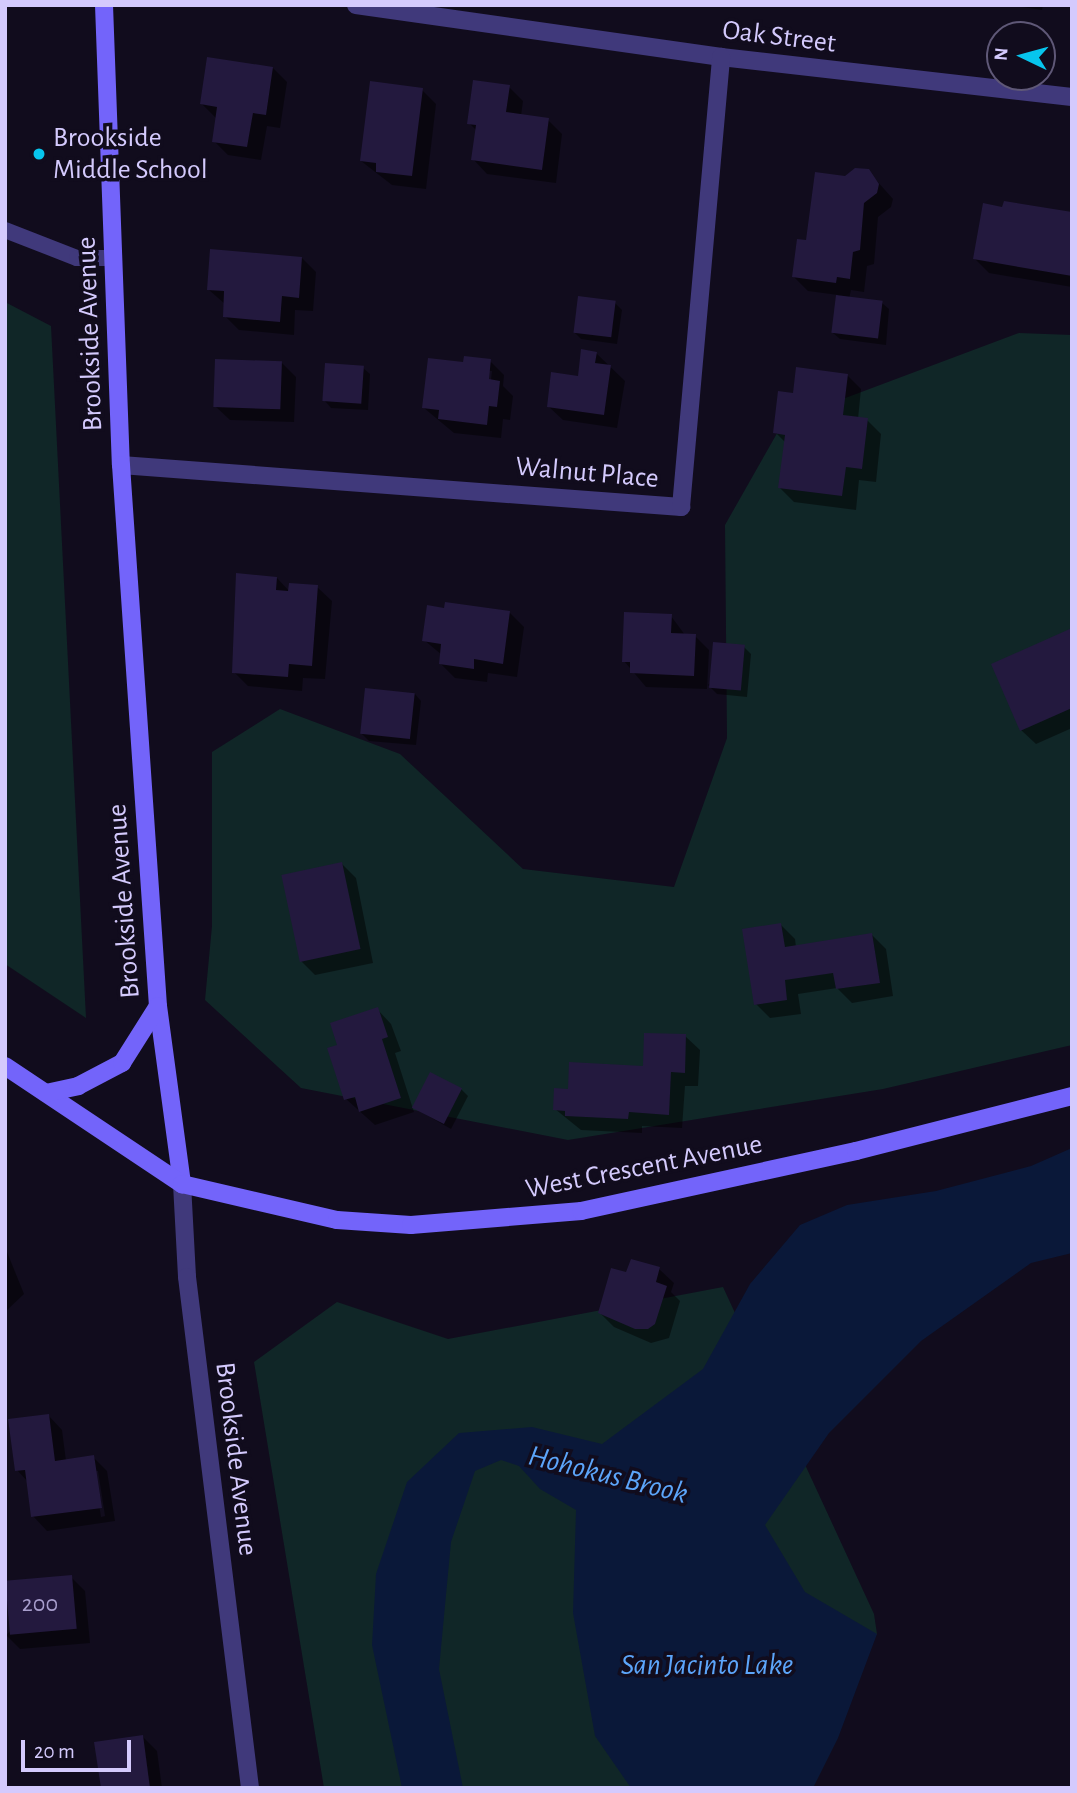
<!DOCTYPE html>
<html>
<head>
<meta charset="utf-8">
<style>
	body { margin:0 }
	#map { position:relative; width:1077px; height:1793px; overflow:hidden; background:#110c1d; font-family:"Alegreya Sans",sans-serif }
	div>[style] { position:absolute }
	.green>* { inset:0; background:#102627 }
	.water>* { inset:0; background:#0a1839 }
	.shadow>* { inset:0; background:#0007 }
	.building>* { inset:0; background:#23193e; transform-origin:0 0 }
	.service>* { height:16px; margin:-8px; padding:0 8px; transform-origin:8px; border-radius:8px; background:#40397b }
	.minor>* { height:18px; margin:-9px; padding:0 9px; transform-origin:9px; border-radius:9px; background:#40397b }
	.tertiary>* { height:18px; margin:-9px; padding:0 9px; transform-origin:9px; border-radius:9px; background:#40397b }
	.secondary>* { height:18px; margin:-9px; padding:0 9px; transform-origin:9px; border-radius:9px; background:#7364fa }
	.dots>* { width:19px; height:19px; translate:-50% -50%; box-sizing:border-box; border:4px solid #110c1d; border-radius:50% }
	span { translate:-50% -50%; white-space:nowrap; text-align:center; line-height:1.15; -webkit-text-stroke:7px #110c1d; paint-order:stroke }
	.number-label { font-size:24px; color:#a89ecd }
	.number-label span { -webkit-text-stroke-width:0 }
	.street-label { font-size:28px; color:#d4cafd }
	.poi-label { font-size:28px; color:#d4cafd }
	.left { translate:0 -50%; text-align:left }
	.water-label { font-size:30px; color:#5ca5fa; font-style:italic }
	.frame { position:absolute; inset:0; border:7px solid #d4cafd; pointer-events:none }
	.north { position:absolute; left:986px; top:21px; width:70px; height:70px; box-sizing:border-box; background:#110c1d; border:2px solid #5f5877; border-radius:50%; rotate:275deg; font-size:19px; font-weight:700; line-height:28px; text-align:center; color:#d4cafd }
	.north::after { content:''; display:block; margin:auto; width:24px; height:32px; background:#07c5ed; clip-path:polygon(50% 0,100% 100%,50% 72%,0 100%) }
	.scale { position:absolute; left:21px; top:1740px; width:110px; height:32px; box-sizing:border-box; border:4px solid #d4cafd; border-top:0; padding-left:9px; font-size:21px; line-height:24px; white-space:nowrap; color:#d4cafd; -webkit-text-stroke:5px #110c1d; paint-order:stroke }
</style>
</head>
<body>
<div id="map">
	<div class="green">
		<i style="clip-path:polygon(5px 302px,51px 326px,86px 1018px,5px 964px)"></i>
		<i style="clip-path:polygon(1019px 333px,1072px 335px,1072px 1045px,883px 1089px,568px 1140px,301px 1088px,205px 1000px,212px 926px,212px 752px,280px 709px,400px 754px,523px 869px,674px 887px,727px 738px,725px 525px,784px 421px)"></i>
		<i style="clip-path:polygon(723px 1287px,874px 1614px,877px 1634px,783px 1788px,324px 1788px,254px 1362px,337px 1302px,448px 1339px)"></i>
	</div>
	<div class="water">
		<i style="clip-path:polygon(1072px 1148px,1072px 1253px,1031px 1263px,921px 1341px,829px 1433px,765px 1525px,805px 1592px,877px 1634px,838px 1738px,813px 1788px,631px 1788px,595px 1736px,573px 1613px,576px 1510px,540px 1489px,519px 1466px,501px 1460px,475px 1471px,451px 1542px,439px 1669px,463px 1788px,402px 1788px,372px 1645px,376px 1574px,407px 1482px,459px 1433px,532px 1427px,602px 1444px,703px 1369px,750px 1284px,800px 1225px,847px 1205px,936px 1191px,1031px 1166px)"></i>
	</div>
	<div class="shadow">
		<i style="clip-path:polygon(1009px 5px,1043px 5px,1042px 10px)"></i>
		<i style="clip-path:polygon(273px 68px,287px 82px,280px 128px,267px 126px,261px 160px,228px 155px,214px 141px,217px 119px,202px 104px)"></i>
		<i style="clip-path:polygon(509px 87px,523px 101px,521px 116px,548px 120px,562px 134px,556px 183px,487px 174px,473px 159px,477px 131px,469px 123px)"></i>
		<i style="clip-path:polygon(422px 90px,436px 104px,426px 189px,392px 185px,361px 161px)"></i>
		<i style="clip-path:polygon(868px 171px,893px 199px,891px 207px,878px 217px,874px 264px,867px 266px,864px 292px,851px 290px,849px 299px,882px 303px,889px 309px,886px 345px,840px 339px,833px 333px,838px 295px,808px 291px,794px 277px,807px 242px,845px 178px)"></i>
		<i style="clip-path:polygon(1072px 214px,1072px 287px,989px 273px,975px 259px)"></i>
		<i style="clip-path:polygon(302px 258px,316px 272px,313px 311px,295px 310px,294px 335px,239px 330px,225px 316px,225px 304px,209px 290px)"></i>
		<i style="clip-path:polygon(615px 303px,622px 310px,617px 344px,581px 339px,574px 332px)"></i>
		<i style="clip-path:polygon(596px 353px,625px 381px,617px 428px,563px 420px,548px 406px,579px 378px)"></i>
		<i style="clip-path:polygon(evenodd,490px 361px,504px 375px,503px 386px,513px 396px,510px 420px,503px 419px,501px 438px,454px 433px,424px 408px,464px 364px,490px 361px,488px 371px,492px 371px,490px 388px,487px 388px,488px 371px)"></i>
		<i style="clip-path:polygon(282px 363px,296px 377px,294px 422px,230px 420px,215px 406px)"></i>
		<i style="clip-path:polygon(363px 368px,370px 374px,368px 410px,331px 408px,325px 401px)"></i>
		<i style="clip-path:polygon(847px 375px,861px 389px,858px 419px,867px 420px,881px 434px,876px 482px,859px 480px,856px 510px,794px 502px,780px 488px,786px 443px,775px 432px,794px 395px)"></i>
		<i style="clip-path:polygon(277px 578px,290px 592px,317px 587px,332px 601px,325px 679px,303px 678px,302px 691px,248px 686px,234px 672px)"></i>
		<i style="clip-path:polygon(510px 613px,524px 627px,517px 677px,488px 673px,487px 682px,455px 678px,441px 664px,442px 655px,424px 640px)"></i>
		<i style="clip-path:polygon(671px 616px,685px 635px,695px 636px,709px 650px,707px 689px,646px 687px,624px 661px)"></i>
		<i style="clip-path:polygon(1072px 630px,1072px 728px,1036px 744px,1021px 730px)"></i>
		<i style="clip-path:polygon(744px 647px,751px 654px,747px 697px,717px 694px,708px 685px)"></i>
		<i style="clip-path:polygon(415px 694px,421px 701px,416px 745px,369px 741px,362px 734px)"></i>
		<i style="clip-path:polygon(342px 864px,356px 878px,373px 963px,315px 975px,301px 961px)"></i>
		<i style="clip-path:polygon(781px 925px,795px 939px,796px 947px,872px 935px,886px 949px,893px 996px,852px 1003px,837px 988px,798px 994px,801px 1014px,770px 1018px,756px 1004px)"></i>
		<i style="clip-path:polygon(377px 1009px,391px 1024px,401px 1051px,395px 1053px,414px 1112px,375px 1125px,346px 1099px)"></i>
		<i style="clip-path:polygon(685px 1036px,700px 1050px,698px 1086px,685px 1086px,682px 1128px,642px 1126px,642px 1133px,581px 1130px,555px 1109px,644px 1068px)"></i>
		<i style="clip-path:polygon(461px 1089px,468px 1096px,451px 1129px,414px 1108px)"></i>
		<i style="clip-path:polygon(5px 1247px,24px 1294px,5px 1312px)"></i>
		<i style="clip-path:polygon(659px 1269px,674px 1283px,671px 1292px,680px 1301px,669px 1338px,651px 1343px,614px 1327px,600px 1313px,628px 1274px)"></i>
		<i style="clip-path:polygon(evenodd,48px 1415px,62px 1430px,66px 1461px,93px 1457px,107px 1471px,115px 1521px,47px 1531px,33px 1516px,28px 1482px,17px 1470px,48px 1415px,94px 1471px,98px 1471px,105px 1516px,101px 1517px,94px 1471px)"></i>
		<i style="clip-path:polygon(71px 1577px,85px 1591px,90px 1643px,20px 1649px,6px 1635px)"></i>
		<i style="clip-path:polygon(143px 1737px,157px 1751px,162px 1788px,103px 1788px)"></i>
	</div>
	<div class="building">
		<i style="clip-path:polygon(207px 57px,273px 67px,266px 115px,253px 113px,247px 147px,212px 142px,217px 107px,200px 104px)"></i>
		<i style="clip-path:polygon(473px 80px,510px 85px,506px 112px,549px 118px,542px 170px,471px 160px,476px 125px,467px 124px)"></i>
		<i style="clip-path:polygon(370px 81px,423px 88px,412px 176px,376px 172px,376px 163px,360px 161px)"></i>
		<i style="clip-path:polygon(855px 168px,869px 169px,879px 184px,877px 193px,864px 203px,860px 250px,853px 252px,850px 279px,837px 277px,836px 283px,792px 277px,797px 239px,806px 240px,815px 172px,845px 176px)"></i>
		<i style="clip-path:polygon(1004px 201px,1072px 212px,1072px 276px,973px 259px,983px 203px,1002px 207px)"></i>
		<i style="clip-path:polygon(210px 249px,302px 257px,299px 298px,282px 296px,280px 322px,223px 317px,224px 291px,207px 290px)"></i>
		<i style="left:836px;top:295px;width:47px;height:38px;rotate:7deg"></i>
		<i style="left:578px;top:296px;width:38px;height:37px;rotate:7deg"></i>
		<i style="clip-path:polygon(581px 349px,597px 352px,595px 363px,611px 365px,604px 415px,547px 407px,551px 372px,578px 376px)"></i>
		<i style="clip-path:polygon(464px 356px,491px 359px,489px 379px,500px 381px,497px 407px,489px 406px,487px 425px,438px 419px,439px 410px,422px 408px,428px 358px,463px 362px)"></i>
		<i style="left:215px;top:359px;width:67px;height:48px;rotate:2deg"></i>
		<i style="left:325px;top:363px;width:39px;height:38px;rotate:4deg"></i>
		<i style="clip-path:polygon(796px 367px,848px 374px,843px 415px,868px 418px,862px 469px,846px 467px,842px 496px,778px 488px,785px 435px,773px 433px,778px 391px,793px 393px)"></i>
		<i style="clip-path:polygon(236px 573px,277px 577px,276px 590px,288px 591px,289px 583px,318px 585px,312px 666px,289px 664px,288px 677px,232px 673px)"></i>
		<i style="clip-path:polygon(445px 602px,510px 611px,503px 664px,474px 659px,474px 669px,439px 664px,441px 644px,422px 641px,427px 605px,444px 608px)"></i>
		<i style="clip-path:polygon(624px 612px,672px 614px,671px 633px,696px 634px,694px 676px,630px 673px,630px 662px,622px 662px)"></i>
		<i style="clip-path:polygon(1072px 628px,1072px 708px,1020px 731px,991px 664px)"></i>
		<i style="left:713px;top:642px;width:32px;height:46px;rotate:5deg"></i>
		<i style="left:365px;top:688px;width:50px;height:46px;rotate:6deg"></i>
		<i style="left:342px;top:862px;width:89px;height:62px;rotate:78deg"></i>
		<i style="clip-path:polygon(781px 923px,785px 947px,872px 933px,880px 983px,836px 989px,833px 973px,785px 980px,787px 1000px,754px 1005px,742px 929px)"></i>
		<i style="clip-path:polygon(378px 1007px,388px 1037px,382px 1039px,401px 1098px,359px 1112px,355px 1097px,344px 1100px,327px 1048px,337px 1045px,330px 1023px)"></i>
		<i style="clip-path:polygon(644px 1033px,686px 1034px,685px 1073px,671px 1072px,669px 1115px,629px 1112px,628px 1119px,565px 1116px,565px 1111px,553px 1110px,554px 1088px,568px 1089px,569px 1062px,643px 1066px)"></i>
		<i style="left:430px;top:1072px;width:36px;height:40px;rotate:27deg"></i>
		<i style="clip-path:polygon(631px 1259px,660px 1267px,656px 1282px,667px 1286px,655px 1324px,648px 1329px,635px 1329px,598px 1313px,611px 1268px,626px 1272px)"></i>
		<i style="clip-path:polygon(49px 1414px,55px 1461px,94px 1455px,102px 1508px,31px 1517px,25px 1470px,15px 1471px,8px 1419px)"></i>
		<i style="left:72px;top:1575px;width:54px;height:67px;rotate:85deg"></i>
		<i style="clip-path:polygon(143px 1735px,150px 1788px,101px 1788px,94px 1742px)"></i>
	</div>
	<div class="service">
		<i style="left:5px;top:230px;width:77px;rotate:21.3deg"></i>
		<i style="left:77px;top:258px;width:37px"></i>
	</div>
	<div class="minor">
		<i style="left:356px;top:5px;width:369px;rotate:8.1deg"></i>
		<i style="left:721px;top:57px;width:353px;rotate:6.5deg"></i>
		<i style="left:121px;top:465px;width:562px;rotate:4.29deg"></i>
		<i style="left:681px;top:507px;width:452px;rotate:-84.9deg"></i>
	</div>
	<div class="tertiary">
		<i style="left:182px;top:1184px;width:93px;rotate:86.9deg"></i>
		<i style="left:187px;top:1277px;width:515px;rotate:82.97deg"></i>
	</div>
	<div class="secondary">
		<i style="left:104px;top:5px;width:460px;rotate:87.9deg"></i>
		<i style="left:121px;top:465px;width:542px;rotate:86.09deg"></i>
		<i style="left:158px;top:1006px;width:180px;rotate:82.3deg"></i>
		<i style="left:5px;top:1066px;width:213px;rotate:33.7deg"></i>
		<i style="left:182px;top:1184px;width:159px;rotate:13.1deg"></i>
		<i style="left:337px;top:1220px;width:74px;rotate:3.9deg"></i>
		<i style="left:411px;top:1225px;width:171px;rotate:-4.7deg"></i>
		<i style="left:581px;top:1211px;width:281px;rotate:-12.3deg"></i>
		<i style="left:856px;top:1151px;width:223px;rotate:-14.3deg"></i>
		<i style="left:46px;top:1093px;width:33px;rotate:-12deg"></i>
		<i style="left:78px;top:1086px;width:50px;rotate:-27.6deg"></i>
		<i style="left:122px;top:1063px;width:67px;rotate:-57.7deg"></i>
	</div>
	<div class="dots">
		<i style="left:39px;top:154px;background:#07c5ed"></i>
	</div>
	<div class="number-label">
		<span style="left:40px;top:1605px">200</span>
	</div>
	<div class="street-label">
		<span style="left:779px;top:37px;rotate:7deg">Oak Street</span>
		<span style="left:90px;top:334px;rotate:-92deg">Brookside Avenue</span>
		<span style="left:587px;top:473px;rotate:5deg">Walnut Place</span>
		<span style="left:124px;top:901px;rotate:-94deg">Brookside Avenue</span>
		<span style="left:644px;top:1167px;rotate:-11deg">West Crescent Avenue</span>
		<span style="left:236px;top:1459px;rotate:83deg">Brookside Avenue</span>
	</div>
	<div class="poi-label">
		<span class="left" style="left:53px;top:154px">Brookside<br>Middle School</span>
	</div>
	<div class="water-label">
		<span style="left:608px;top:1475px;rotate:14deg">Hohokus Brook</span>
		<span style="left:707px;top:1665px">San Jacinto Lake</span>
	</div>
	<div class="frame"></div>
	<div class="north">N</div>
	<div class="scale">20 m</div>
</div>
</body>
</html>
